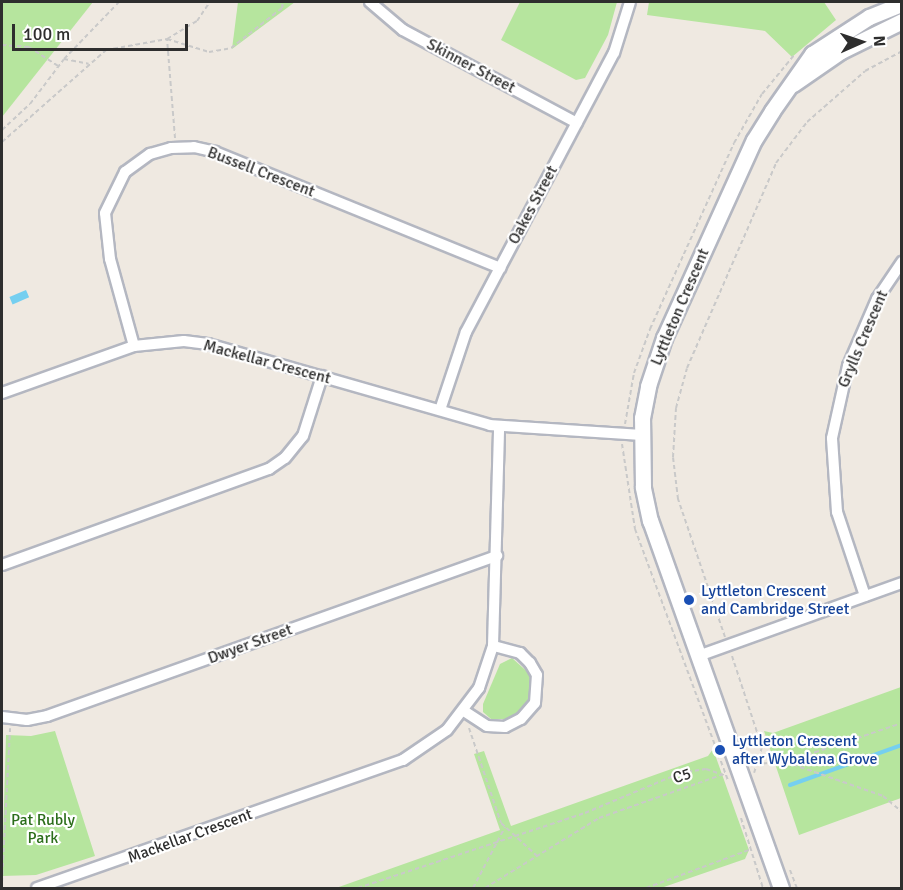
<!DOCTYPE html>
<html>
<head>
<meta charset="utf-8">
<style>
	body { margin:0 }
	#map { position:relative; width:903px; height:890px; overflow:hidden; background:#efe9e1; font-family:Signika,sans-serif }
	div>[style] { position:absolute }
	.green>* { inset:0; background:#b6e59e }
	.water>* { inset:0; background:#75cff0; transform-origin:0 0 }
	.stream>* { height:4px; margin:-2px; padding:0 2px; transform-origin:2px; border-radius:2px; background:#75cff0 }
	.path>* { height:2px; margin-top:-1px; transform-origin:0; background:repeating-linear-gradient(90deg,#c9c9c9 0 4.5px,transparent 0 7.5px) }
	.roads { filter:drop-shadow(2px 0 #b4b7c1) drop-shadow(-2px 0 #b4b7c1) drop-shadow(0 2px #b4b7c1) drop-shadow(0 -2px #b4b7c1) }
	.street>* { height:10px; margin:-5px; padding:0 5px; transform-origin:5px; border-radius:5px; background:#fff }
	.secondary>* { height:15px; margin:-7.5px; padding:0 7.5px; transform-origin:7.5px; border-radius:7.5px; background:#fff }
	.dots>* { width:16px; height:16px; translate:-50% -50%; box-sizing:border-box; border:3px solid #fff; border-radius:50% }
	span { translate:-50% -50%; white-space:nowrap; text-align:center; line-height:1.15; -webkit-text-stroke:4.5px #fff; paint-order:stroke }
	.street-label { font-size:16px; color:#2e2e2e }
	.transit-label { font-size:16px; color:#164399 }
	.left { translate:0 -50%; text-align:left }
	.park-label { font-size:16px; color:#2c6e1b }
	.frame { position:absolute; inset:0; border:3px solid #2e2e2e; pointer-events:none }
	.north { position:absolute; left:831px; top:12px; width:60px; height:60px; -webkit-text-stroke:4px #fff; paint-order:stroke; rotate:87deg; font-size:16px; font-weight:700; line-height:24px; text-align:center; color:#2e2e2e }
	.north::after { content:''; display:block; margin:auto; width:21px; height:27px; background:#2e2e2e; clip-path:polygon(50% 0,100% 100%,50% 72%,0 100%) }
	.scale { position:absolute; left:12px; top:24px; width:176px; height:27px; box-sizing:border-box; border:3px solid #2e2e2e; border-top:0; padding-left:8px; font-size:18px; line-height:21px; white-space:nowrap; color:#2e2e2e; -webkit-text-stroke:4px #fff; paint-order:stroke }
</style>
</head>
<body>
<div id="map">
	<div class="green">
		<i style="clip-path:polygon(2px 2px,93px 2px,2px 117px)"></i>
		<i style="clip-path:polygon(238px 2px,295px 2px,232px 49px)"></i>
		<i style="clip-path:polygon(520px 2px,617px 2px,608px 35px,585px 78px,576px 80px,501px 40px)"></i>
		<i style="clip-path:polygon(649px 2px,824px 2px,836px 20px,792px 57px,765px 31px,647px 15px)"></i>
		<i style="clip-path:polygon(512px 658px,531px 675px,531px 700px,524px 712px,511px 719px,491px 719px,483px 712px,483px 704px,500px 664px)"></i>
		<i style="clip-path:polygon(901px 687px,901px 798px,799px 835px,764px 731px,773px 733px)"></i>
		<i style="clip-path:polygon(55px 731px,95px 856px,36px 875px,2px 876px,6px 735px,31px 736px)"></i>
		<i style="clip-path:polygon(713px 749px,749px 850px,745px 859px,661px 888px,336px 888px,500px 830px,474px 754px,484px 751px,511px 826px,708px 756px)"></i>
	</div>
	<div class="water">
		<i style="left:26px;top:290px;width:8px;height:18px;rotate:67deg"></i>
	</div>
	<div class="stream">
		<i style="left:790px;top:785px;width:119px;rotate:-19.7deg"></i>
	</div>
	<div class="path">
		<i style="left:2px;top:45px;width:27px;rotate:4deg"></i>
		<i style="left:29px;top:47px;width:35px;rotate:33deg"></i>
		<i style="left:64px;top:59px;width:25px;rotate:11deg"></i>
		<i style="left:2px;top:130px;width:38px;rotate:-43deg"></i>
		<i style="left:30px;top:104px;width:56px;rotate:-52.9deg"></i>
		<i style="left:64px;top:59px;width:79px;rotate:-46deg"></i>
		<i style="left:175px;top:138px;width:99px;rotate:-94.6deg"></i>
		<i style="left:167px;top:39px;width:44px;rotate:17.2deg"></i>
		<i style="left:209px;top:52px;width:22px;rotate:-10deg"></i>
		<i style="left:231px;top:48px;width:65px;rotate:-38.1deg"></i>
		<i style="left:282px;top:8px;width:6px;rotate:-81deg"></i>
		<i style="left:2px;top:142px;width:139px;rotate:-41.5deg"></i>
		<i style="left:106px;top:50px;width:62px;rotate:-10.2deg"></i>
		<i style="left:167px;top:39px;width:35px;rotate:-31deg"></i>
		<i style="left:197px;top:21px;width:23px;rotate:-56deg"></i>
		<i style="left:625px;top:424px;width:52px;rotate:-80deg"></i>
		<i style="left:634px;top:373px;width:47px;rotate:-70deg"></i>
		<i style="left:650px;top:329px;width:204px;rotate:-65.7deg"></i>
		<i style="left:734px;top:143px;width:56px;rotate:-60.3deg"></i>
		<i style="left:762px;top:94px;width:52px;rotate:-50.5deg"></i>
		<i style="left:622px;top:444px;width:86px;rotate:81.3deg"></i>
		<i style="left:635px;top:529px;width:268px;rotate:69.7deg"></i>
		<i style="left:725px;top:637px;width:146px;rotate:-108.8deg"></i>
		<i style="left:678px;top:499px;width:42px;rotate:-96.8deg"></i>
		<i style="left:673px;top:457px;width:49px;rotate:-86.5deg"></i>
		<i style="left:676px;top:408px;width:41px;rotate:-74.6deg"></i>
		<i style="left:687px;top:368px;width:223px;rotate:-66.5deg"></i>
		<i style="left:776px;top:163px;width:51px;rotate:-52.9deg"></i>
		<i style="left:807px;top:122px;width:77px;rotate:-41.3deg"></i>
		<i style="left:865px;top:71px;width:42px;rotate:-28.4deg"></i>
		<i style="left:732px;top:656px;width:96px;rotate:71.8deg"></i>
		<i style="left:762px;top:747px;width:27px;rotate:107deg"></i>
		<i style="left:469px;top:728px;width:100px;rotate:71.4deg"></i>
		<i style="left:501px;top:823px;width:49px;rotate:42.5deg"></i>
		<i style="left:786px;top:762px;width:103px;rotate:19.3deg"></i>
		<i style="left:883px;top:796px;width:25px;rotate:40deg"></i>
		<i style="left:755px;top:764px;width:31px;rotate:-4deg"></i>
		<i style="left:786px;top:762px;width:122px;rotate:-18.6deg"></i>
		<i style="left:741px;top:818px;width:73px;rotate:72.6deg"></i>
		<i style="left:790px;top:870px;width:19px;rotate:69deg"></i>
		<i style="left:2px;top:882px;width:154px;rotate:-87deg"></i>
		<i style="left:358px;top:888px;width:239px;rotate:-18.3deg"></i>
		<i style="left:585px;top:813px;width:103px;rotate:-22.8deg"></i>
		<i style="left:680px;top:773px;width:26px;rotate:-9deg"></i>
		<i style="left:706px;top:769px;width:18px;rotate:19deg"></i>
		<i style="left:473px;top:888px;width:69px;rotate:-62.3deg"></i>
		<i style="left:485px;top:888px;width:134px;rotate:-31.6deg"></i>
		<i style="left:599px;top:818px;width:133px;rotate:-19.4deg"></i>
		<i style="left:646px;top:888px;width:110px;rotate:-20.3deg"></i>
	</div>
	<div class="roads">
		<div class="street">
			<i style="left:370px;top:2px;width:43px;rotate:40.3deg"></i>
			<i style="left:403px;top:30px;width:197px;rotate:28.1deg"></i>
			<i style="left:134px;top:346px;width:90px;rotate:-105.4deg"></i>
			<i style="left:110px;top:259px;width:46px;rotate:-96.2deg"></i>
			<i style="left:105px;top:213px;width:46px;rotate:-64deg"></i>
			<i style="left:125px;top:172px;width:31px;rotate:-36deg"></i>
			<i style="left:150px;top:154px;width:22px;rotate:-16deg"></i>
			<i style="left:171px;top:148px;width:23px;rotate:-2deg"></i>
			<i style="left:194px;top:147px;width:22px;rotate:13deg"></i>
			<i style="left:215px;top:152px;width:308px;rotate:22.1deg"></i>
			<i style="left:2px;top:393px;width:140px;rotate:-19.6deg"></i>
			<i style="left:134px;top:346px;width:50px;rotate:-5.7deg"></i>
			<i style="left:184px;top:341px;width:24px;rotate:7deg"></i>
			<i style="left:208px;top:344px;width:293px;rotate:16deg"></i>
			<i style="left:490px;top:425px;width:151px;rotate:3.8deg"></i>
			<i style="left:440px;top:410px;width:82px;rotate:-71.6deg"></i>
			<i style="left:466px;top:332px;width:316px;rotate:-62.1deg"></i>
			<i style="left:614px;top:53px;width:53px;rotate:-72.6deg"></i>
			<i style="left:2px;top:565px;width:284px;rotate:-19.8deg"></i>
			<i style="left:269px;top:469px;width:19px;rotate:-35deg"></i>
			<i style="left:285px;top:458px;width:28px;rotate:-51deg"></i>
			<i style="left:303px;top:436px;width:63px;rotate:-72.4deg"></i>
			<i style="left:865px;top:596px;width:89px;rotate:-108.4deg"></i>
			<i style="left:837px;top:512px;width:74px;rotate:-93.9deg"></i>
			<i style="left:832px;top:438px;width:74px;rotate:-77.5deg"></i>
			<i style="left:848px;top:366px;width:73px;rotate:-66.6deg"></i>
			<i style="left:877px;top:299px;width:45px;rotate:-56deg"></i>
			<i style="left:698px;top:656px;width:217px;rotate:-19.7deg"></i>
			<i style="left:464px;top:711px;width:27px;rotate:33deg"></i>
			<i style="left:487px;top:726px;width:18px;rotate:3deg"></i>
			<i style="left:505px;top:727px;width:18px;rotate:-27deg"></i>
			<i style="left:521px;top:719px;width:21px;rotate:-49deg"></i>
			<i style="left:535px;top:703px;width:28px;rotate:-86deg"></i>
			<i style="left:537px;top:675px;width:14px;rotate:-120deg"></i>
			<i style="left:530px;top:663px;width:14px;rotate:-135deg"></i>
			<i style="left:520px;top:653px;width:28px;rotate:-165deg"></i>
			<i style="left:2px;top:717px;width:25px;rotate:7deg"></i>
			<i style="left:27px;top:720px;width:20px;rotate:-11deg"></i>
			<i style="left:47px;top:716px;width:478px;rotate:-19.6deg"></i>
			<i style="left:37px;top:888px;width:388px;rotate:-19.3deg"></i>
			<i style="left:403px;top:760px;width:53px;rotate:-34.3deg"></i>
			<i style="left:447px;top:730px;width:53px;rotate:-52.7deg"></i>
			<i style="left:479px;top:688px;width:44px;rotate:-71.6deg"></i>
			<i style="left:493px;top:646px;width:219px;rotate:-88.4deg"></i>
		</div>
		<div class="secondary">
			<i style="left:793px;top:84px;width:58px;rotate:-34.5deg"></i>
			<i style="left:841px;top:51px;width:68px;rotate:-26.2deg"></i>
			<i style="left:781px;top:888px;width:390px;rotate:-109.6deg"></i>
			<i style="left:650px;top:521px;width:35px;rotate:-102deg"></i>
			<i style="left:643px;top:487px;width:69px;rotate:-90.8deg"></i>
			<i style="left:642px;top:418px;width:33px;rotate:-79deg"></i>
			<i style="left:648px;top:386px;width:51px;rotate:-71.6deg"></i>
			<i style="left:664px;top:338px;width:217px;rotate:-65.6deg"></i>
			<i style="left:754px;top:140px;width:34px;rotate:-58deg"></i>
			<i style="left:772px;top:111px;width:70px;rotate:-54.9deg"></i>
			<i style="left:812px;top:54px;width:68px;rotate:-33deg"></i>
			<i style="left:869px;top:17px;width:35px;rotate:-22deg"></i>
		</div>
	</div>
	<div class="dots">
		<i style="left:689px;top:600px;background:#1a4fb4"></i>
		<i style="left:720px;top:750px;background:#1a4fb4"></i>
	</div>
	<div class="street-label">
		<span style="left:471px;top:66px;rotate:28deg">Skinner Street</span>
		<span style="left:261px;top:172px;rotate:21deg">Bussell Crescent</span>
		<span style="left:533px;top:205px;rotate:-62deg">Oakes Street</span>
		<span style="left:680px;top:307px;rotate:-67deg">Lyttleton Crescent</span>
		<span style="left:863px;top:339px;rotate:-67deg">Grylls Crescent</span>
		<span style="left:267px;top:362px;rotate:15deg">Mackellar Crescent</span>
		<span style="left:250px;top:644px;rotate:-20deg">Dwyer Street</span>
		<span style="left:682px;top:776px;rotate:-19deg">C5</span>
		<span style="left:190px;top:836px;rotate:-20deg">Mackellar Crescent</span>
	</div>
	<div class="transit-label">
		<span class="left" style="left:701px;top:600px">Lyttleton Crescent<br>and Cambridge Street</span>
		<span class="left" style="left:732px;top:750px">Lyttleton Crescent<br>after Wybalena Grove</span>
	</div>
	<div class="park-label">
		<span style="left:43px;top:829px">Pat Rubly<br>Park</span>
	</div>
	<div class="frame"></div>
	<div class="north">N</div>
	<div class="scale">100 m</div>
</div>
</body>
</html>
